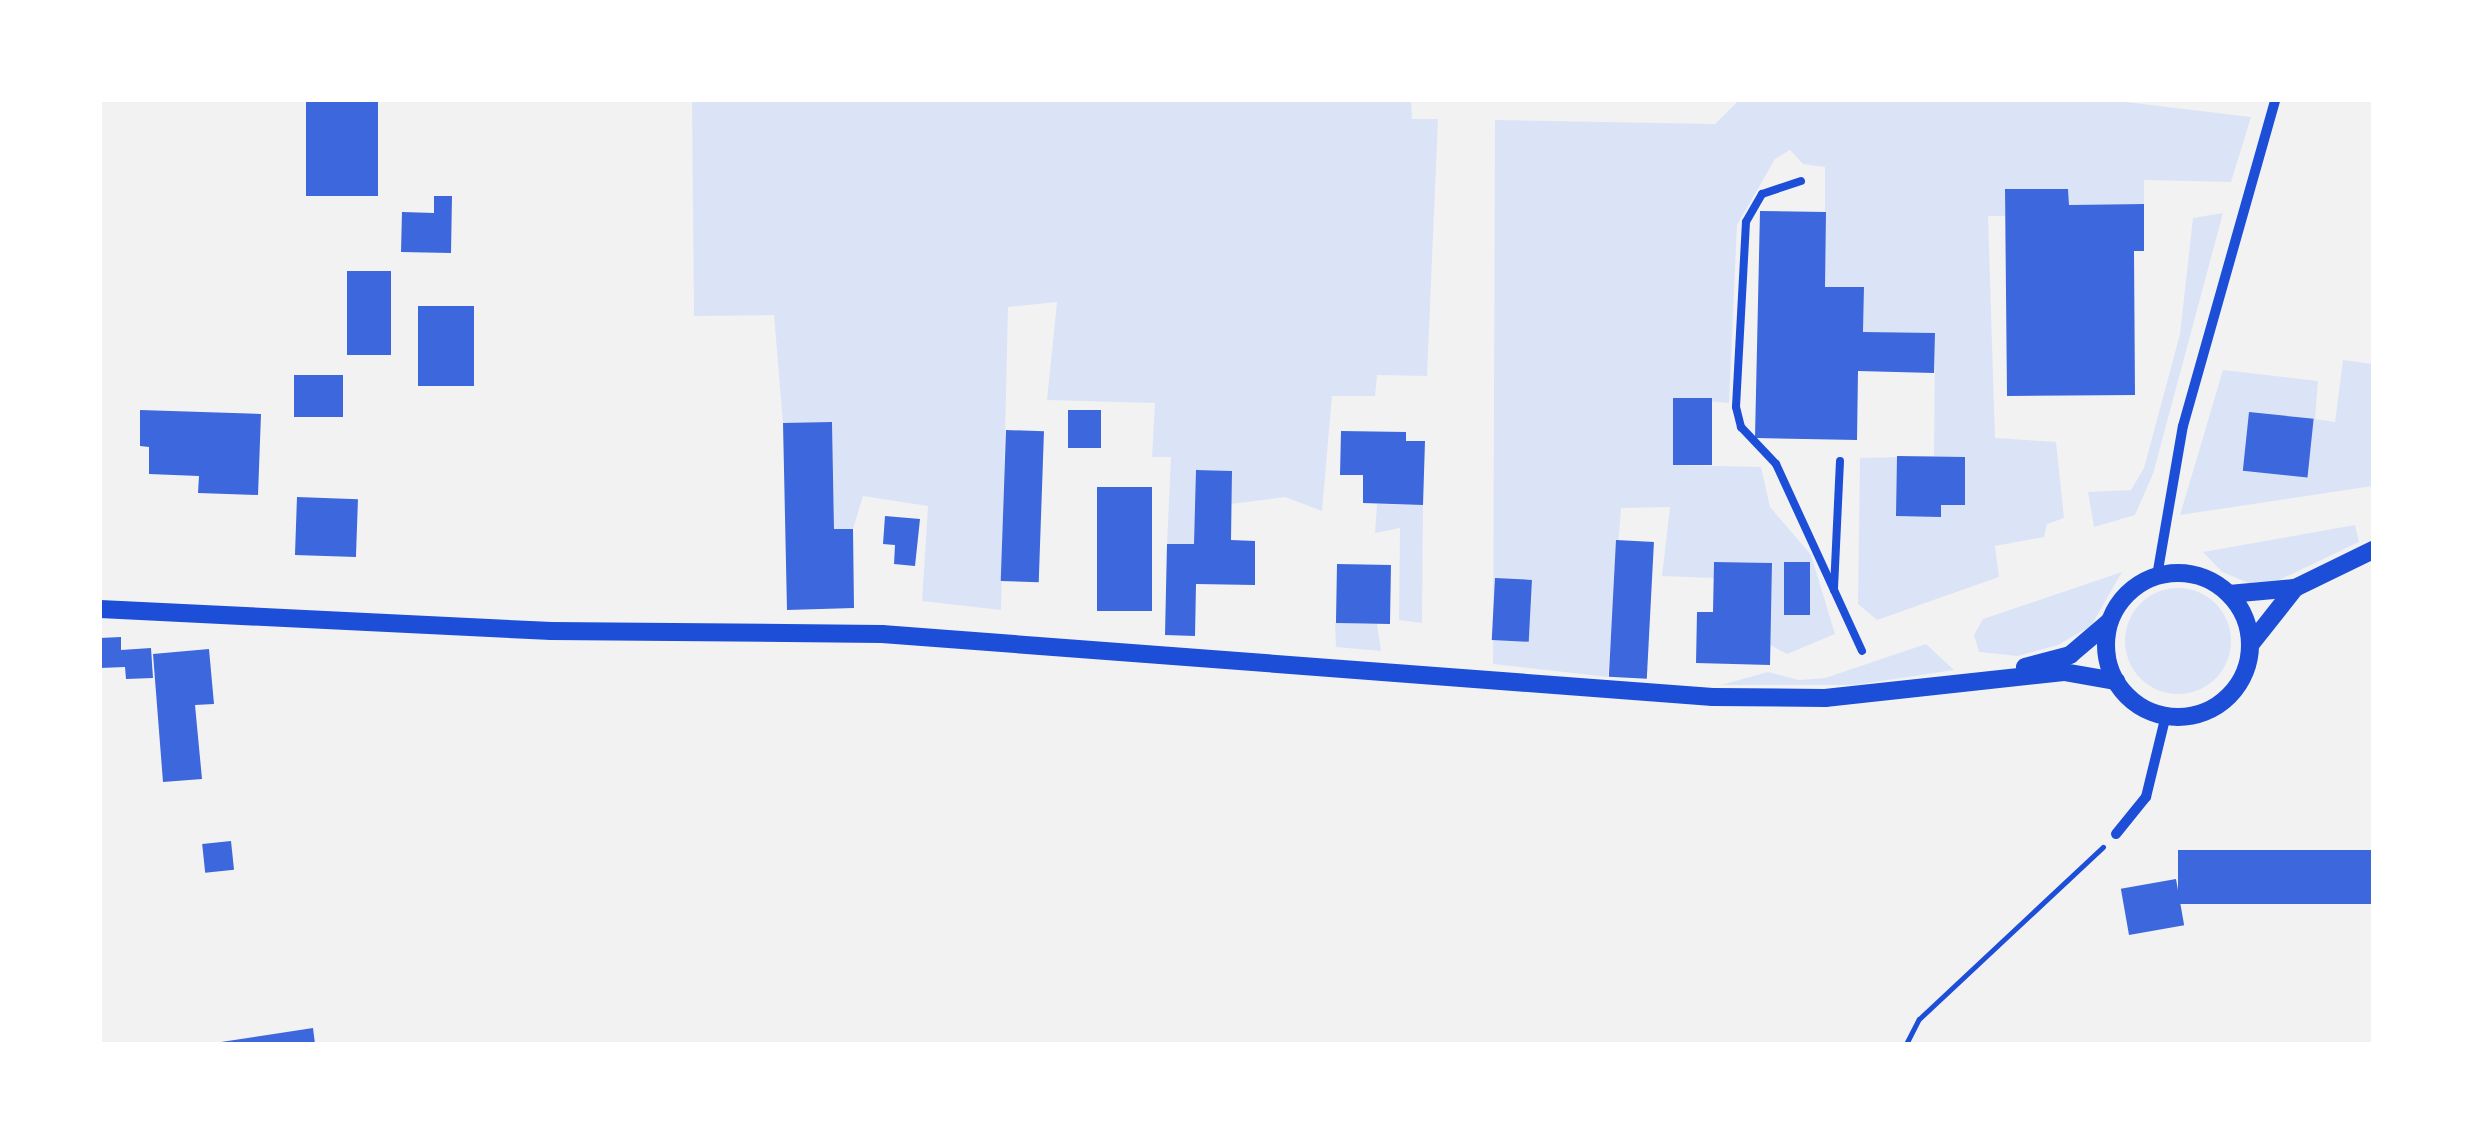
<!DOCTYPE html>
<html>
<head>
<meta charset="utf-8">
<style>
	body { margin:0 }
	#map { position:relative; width:2473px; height:1144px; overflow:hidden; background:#f2f2f2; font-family:"IBM Plex Sans",sans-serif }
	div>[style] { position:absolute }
	.green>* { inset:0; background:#dbe4f7 }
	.round { border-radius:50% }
	.building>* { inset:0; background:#3d67dc; transform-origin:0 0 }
	.path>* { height:5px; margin:-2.5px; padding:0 2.5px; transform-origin:2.5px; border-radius:2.5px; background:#1d4ed8 }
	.service>* { height:8px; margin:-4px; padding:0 4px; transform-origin:4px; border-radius:4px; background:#1d4ed8 }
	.minor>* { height:10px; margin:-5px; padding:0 5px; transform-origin:5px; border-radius:5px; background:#1d4ed8 }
	.tertiary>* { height:18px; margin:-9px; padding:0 9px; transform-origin:9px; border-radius:9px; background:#1d4ed8 }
	.tertiary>.ring { margin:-9px; padding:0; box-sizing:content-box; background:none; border:18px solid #1d4ed8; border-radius:50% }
	span { translate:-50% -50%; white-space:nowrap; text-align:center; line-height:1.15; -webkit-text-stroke:8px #fff; paint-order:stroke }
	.frame { position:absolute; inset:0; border:102px solid #fff; pointer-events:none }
</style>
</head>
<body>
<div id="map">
	<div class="green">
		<i style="clip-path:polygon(692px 100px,1411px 100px,1412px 119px,1438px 119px,1427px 376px,1377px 375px,1375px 396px,1332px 396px,1322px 511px,1285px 497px,1231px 504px,1232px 471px,1197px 470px,1194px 544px,1167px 544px,1171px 457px,1152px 457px,1155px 403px,1047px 400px,1057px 302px,1008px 307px,1001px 610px,922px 601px,928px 506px,863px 496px,853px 529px,834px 529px,832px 423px,783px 423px,774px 315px,694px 316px)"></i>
		<i style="clip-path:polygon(1739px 100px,2109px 100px,2251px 117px,2231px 182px,2144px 180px,2144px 204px,2069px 205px,2068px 189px,2005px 189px,2005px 216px,1988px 216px,1995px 438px,2056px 442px,2064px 518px,2047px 524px,2044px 537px,1995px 546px,1999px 577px,1877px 620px,1858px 604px,1860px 458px,1934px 456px,1935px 334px,1863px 332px,1864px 287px,1825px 287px,1825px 167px,1803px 164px,1790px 150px,1775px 159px,1737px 225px,1729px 403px,1674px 398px,1674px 465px,1761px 467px,1770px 507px,1811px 555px,1835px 634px,1787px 654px,1770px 645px,1772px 563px,1715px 562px,1714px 578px,1662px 576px,1670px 507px,1621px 508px,1608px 677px,1493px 664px,1495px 120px,1715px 124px)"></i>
		<i style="clip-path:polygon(2223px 213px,2153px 474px,2135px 515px,2094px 527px,2088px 492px,2131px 490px,2144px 468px,2180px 334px,2193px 218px)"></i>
		<i style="clip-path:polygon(2343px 360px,2373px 364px,2373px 486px,2180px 515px,2223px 370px,2318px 381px,2315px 419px,2335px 422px)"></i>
		<i style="clip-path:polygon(1377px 504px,1423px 505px,1422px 623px,1399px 620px,1400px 528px,1375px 533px)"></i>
		<i style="clip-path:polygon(2355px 525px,2359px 542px,2279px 580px,2249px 583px,2222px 572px,2203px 552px)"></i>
		<i style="clip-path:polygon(2122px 572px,2091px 626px,2058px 645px,2017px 656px,1979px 652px,1974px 635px,1983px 619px)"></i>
		<i class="round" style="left:2125px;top:588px;width:106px;height:106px"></i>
		<i style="clip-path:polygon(1335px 623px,1377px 624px,1381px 651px,1336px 647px)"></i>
		<i style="clip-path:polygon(1926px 644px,1954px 670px,1855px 685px,1721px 685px,1768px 672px,1799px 680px,1825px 678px)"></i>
	</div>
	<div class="building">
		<i style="left:306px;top:100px;width:72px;height:96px"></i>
		<i style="clip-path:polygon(2005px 189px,2068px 189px,2069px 205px,2144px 204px,2144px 251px,2134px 251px,2135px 395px,2007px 396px)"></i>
		<i style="clip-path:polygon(434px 196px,452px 196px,451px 253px,401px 252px,402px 212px,434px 213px)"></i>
		<i style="clip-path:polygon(1760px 211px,1826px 212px,1825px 287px,1864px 287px,1863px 332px,1935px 333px,1934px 373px,1858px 371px,1857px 440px,1755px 438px)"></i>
		<i style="left:391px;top:271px;width:84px;height:44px;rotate:90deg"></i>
		<i style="left:418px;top:306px;width:56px;height:80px"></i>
		<i style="left:294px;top:375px;width:49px;height:42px"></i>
		<i style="left:1673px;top:398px;width:39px;height:67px"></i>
		<i style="clip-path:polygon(140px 410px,261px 414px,258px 495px,198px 493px,199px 476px,149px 474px,149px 447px,140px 446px)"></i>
		<i style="left:1068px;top:410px;width:33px;height:38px"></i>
		<i style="left:2249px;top:412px;width:65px;height:59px;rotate:6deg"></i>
		<i style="clip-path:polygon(832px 422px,834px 529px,853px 529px,854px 608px,787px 610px,783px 423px)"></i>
		<i style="left:1006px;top:430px;width:38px;height:151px;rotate:2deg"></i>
		<i style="clip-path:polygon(1341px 431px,1406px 432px,1406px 441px,1425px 441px,1423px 505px,1363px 503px,1363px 475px,1340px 475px)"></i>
		<i style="clip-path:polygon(1897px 456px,1965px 457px,1965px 505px,1941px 505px,1941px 517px,1896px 516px)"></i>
		<i style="clip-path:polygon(1196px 470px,1232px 471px,1231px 540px,1255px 541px,1255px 585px,1196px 584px,1195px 636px,1165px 635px,1167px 544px,1194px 544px)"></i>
		<i style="left:1097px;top:487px;width:55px;height:124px"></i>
		<i style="left:297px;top:497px;width:61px;height:58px;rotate:2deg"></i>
		<i style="clip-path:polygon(885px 516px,920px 519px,915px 566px,894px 564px,895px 545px,883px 544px)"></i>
		<i style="left:1616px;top:540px;width:38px;height:137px;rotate:3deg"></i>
		<i style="clip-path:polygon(1714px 562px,1772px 563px,1770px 665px,1696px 663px,1697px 612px,1713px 612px)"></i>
		<i style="left:1784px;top:562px;width:26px;height:53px"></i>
		<i style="left:1337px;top:564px;width:54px;height:59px;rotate:1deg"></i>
		<i style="left:1495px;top:578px;width:37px;height:62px;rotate:3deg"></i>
		<i style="clip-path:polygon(121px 637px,121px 650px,151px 648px,153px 678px,126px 679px,125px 667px,100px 668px,100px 638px)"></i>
		<i style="clip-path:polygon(209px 649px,214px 704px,195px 705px,202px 779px,163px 782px,153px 654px)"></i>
		<i style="left:231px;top:841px;width:29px;height:29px;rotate:84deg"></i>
		<i style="left:2373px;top:850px;width:54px;height:195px;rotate:90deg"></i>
		<i style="left:2176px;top:879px;width:47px;height:56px;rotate:80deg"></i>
		<i style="clip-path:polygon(313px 1028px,315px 1044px,221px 1044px,221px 1042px)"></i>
	</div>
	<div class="path">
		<i style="left:1906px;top:1044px;width:28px;rotate:-63deg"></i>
		<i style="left:1919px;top:1019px;width:252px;rotate:-43.1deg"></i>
	</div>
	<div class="service">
		<i style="left:1801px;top:181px;width:41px;rotate:161.6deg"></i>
		<i style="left:1762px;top:194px;width:32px;rotate:120deg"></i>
		<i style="left:1746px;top:222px;width:185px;rotate:93.1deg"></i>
		<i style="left:1736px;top:407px;width:21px;rotate:76deg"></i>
		<i style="left:1741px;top:427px;width:51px;rotate:46.6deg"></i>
		<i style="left:1776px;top:464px;width:139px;rotate:65.3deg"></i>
		<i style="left:1840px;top:461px;width:129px;rotate:92.7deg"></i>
		<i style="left:1834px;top:590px;width:67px;rotate:65.3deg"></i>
	</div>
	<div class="minor">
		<i style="left:2157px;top:576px;width:152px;rotate:-80.2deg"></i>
		<i style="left:2183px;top:426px;width:339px;rotate:-74.2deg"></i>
		<i style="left:2116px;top:834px;width:48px;rotate:-51deg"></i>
		<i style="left:2146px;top:797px;width:84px;rotate:-76.3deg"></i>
	</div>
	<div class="tertiary">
		<i class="ring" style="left:2106px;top:573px;width:126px;height:126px"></i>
		<i style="left:2229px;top:594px;width:66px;rotate:-5.2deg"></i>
		<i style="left:2295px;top:588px;width:87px;rotate:-26deg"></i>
		<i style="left:100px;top:609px;width:452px;rotate:2.8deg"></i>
		<i style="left:551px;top:631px;width:331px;rotate:0.5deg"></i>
		<i style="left:882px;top:634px;width:833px;rotate:4.34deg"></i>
		<i style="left:1713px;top:697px;width:112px;rotate:0.5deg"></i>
		<i style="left:1825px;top:698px;width:240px;rotate:-6.2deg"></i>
		<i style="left:2064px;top:672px;width:53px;rotate:9.8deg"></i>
		<i style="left:2250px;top:645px;width:73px;rotate:-51.7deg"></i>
		<i style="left:2025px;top:667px;width:47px;rotate:-14.9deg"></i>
		<i style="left:2070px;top:655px;width:52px;rotate:-40.4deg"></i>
	</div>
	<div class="frame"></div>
</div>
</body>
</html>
